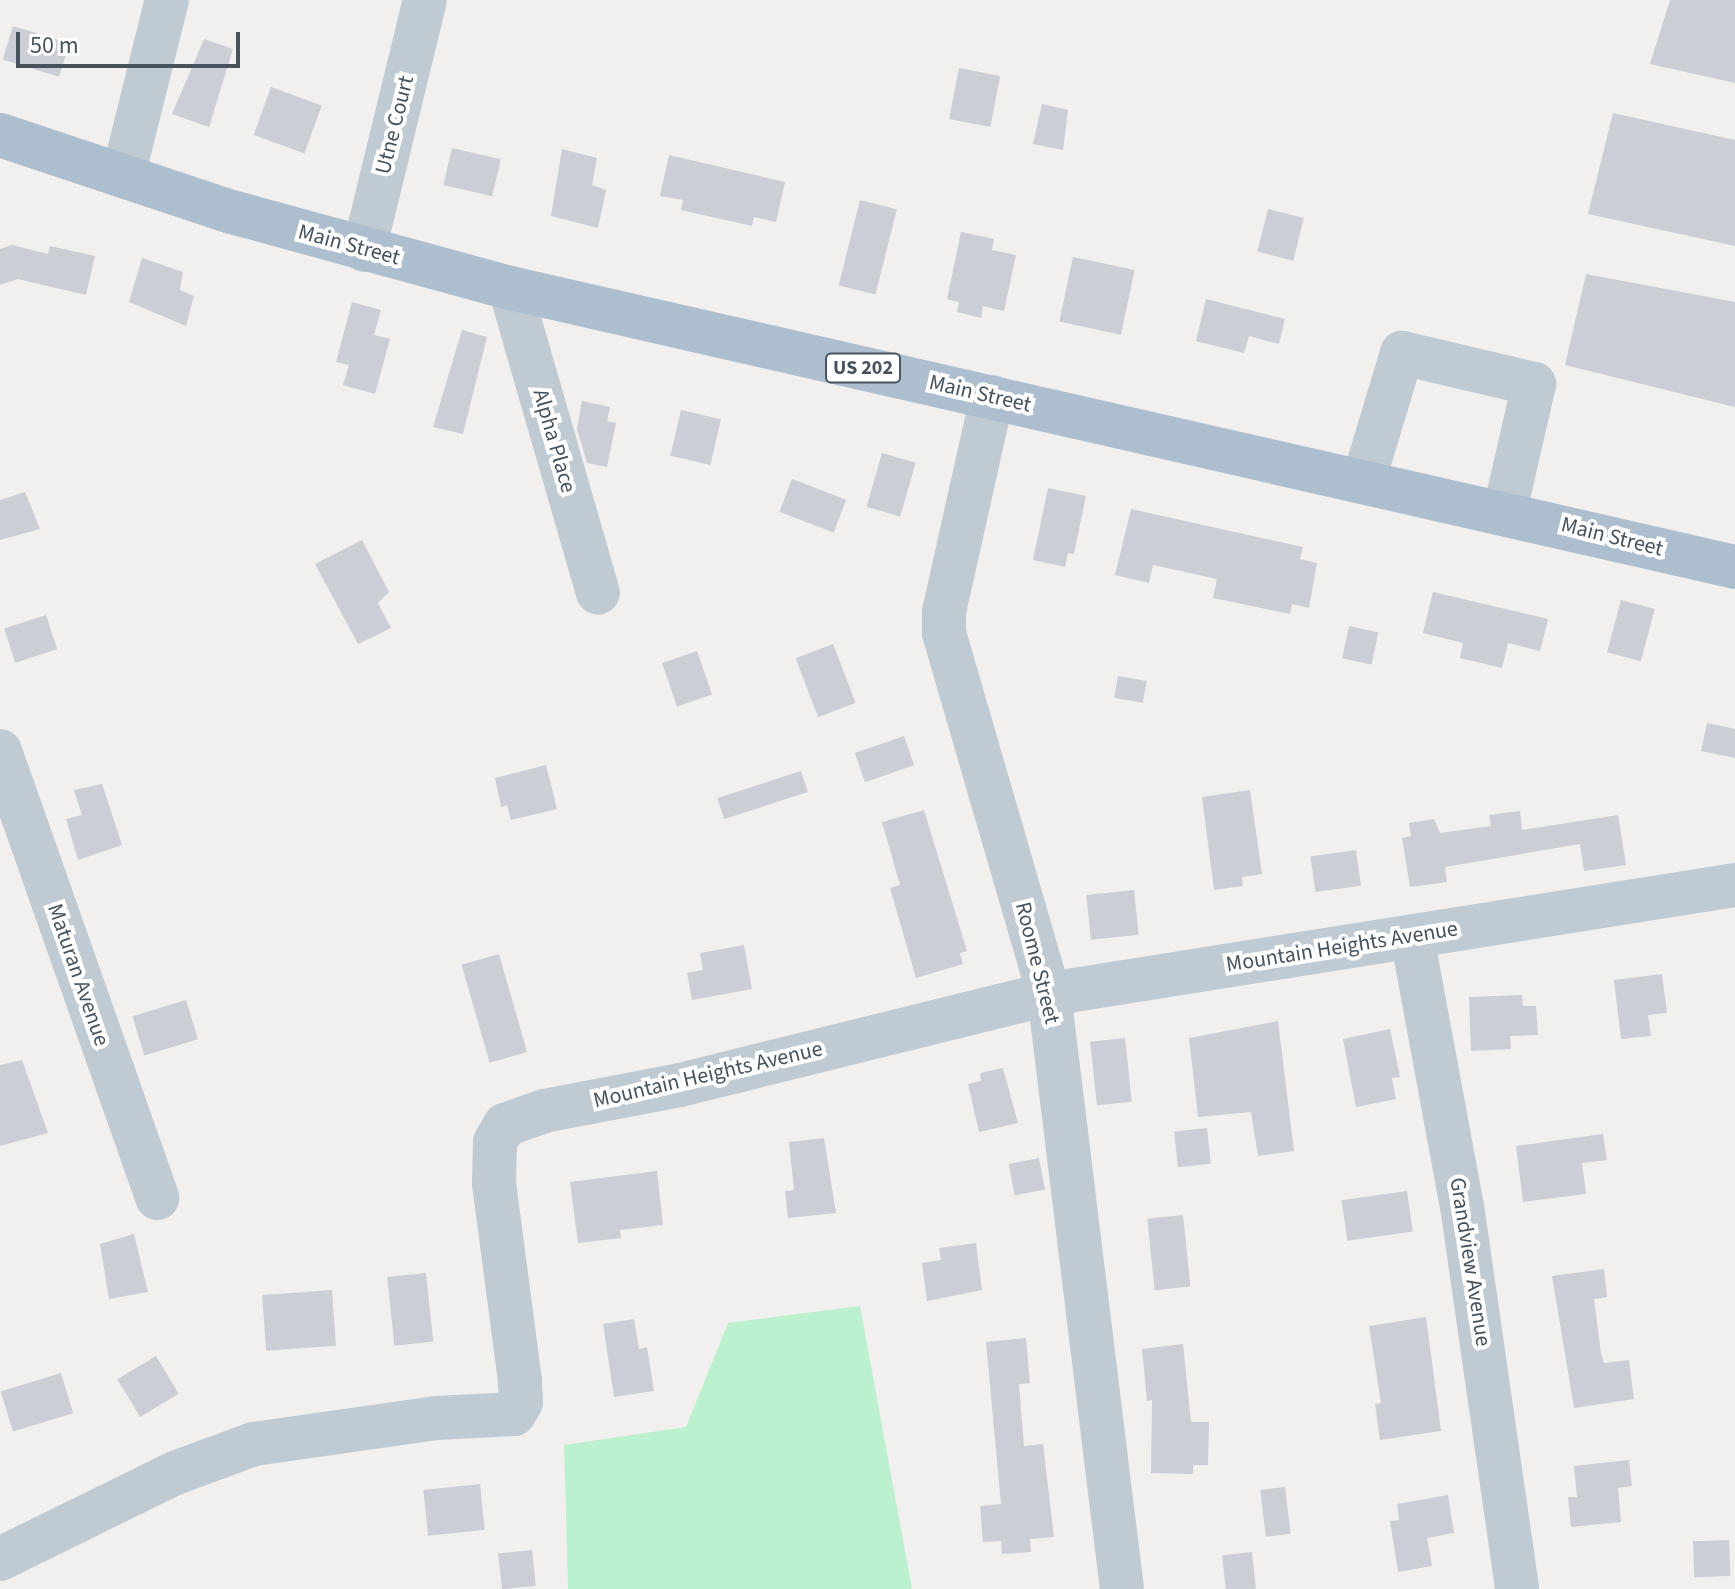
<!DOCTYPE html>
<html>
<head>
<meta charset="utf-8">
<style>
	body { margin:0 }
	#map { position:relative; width:1735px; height:1589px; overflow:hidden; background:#f2efef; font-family:"Source Sans 3",sans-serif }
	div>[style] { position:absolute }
	.green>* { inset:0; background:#bbf1cf }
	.building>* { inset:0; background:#cbced4; transform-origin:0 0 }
	.minor>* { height:44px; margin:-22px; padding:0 22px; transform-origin:22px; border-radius:22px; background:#bfcad2 }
	.major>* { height:44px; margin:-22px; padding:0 22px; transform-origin:22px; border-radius:22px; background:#adbfcf }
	span { translate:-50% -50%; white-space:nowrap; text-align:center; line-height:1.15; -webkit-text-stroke:8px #fff; paint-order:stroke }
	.shield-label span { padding:2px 6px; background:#fff; border:2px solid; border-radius:6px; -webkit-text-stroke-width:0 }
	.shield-label { font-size:20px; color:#46535d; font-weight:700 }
	.street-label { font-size:22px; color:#46535d }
	.scale { position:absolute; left:16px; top:32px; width:224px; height:36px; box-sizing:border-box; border:4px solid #46535d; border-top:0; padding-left:10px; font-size:24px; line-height:28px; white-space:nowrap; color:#46535d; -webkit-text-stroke:6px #fff; paint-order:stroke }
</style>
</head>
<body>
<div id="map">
	<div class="green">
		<i style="clip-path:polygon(860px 1306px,912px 1589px,568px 1589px,564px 1445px,686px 1427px,728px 1323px)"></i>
	</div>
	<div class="building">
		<i style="clip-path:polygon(1670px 0,1735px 0,1735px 83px,1650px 64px)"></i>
		<i style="left:13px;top:26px;width:59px;height:35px;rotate:17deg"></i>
		<i style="clip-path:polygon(204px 39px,233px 49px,209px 127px,172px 114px)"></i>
		<i style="left:959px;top:68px;width:42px;height:52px;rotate:11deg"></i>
		<i style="left:271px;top:87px;width:54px;height:51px;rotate:20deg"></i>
		<i style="clip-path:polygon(1042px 104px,1068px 110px,1063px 150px,1033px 144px)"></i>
		<i style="clip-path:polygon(1613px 113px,1735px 140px,1735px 246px,1588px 214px)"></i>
		<i style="left:452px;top:148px;width:50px;height:38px;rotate:13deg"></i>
		<i style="clip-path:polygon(562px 149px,597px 158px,592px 185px,606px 190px,598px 228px,551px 216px)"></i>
		<i style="clip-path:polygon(669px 155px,785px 182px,776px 222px,754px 217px,752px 226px,681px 210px,683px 200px,660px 196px)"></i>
		<i style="left:860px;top:200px;width:38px;height:88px;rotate:14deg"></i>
		<i style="left:1268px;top:209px;width:37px;height:44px;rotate:14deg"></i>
		<i style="clip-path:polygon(961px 232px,994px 239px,992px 250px,1016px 255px,1004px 311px,983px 306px,981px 318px,957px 312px,959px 302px,947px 299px)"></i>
		<i style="clip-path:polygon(12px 245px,48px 254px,50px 246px,95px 256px,86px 295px,18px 279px,0 285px,0 249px)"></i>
		<i style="left:1073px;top:257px;width:63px;height:66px;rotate:12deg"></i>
		<i style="clip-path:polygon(142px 258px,183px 272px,180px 290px,194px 296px,186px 326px,129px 302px)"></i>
		<i style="clip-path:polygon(1586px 274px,1735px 302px,1735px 407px,1565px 365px)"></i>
		<i style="clip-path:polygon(1206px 299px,1285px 319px,1279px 344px,1249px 336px,1244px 353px,1196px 341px)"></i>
		<i style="clip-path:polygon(352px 302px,381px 310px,374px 335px,390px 339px,375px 394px,343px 385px,349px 365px,336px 362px)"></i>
		<i style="clip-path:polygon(462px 330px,487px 337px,463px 434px,433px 427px)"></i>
		<i style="clip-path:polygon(582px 401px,610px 407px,607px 421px,616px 423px,607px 467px,587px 463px,577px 429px)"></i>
		<i style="left:681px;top:410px;width:41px;height:47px;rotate:13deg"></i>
		<i style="left:882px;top:453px;width:35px;height:56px;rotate:16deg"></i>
		<i style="left:792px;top:479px;width:58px;height:35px;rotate:21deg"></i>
		<i style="clip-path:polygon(1048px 488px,1086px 496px,1074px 554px,1068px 553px,1065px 567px,1033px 560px)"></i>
		<i style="clip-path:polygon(25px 492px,40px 529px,0 540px,0 500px)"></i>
		<i style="clip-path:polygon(1131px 509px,1303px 547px,1300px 559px,1317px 563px,1309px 608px,1292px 604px,1290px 614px,1213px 598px,1217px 579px,1153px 565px,1149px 583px,1115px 575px)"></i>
		<i style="clip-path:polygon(362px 540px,389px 592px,378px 603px,391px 628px,358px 644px,315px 564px)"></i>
		<i style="clip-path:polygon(1433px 592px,1548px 619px,1540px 651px,1508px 643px,1502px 668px,1460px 658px,1463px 643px,1423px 633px)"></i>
		<i style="left:1621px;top:600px;width:35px;height:54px;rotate:15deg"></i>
		<i style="left:46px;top:615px;width:36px;height:44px;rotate:72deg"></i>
		<i style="left:1349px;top:626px;width:30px;height:33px;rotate:12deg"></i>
		<i style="left:833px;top:644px;width:63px;height:40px;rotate:69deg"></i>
		<i style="left:697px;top:651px;width:46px;height:37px;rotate:71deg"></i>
		<i style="left:1118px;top:676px;width:29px;height:22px;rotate:10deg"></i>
		<i style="clip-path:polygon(1707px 723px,1735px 729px,1735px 758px,1701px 751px)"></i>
		<i style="left:904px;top:736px;width:31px;height:52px;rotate:71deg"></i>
		<i style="clip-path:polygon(546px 765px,557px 809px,511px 820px,507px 805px,501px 807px,495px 778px)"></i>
		<i style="left:801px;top:771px;width:22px;height:88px;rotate:72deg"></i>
		<i style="clip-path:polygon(102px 784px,122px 845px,78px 860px,66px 819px,82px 815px,74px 790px)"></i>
		<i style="clip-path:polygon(1250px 790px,1262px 874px,1242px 877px,1243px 886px,1214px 890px,1202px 797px)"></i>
		<i style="clip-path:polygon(924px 810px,967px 951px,960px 953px,963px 964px,916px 978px,890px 888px,900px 885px,882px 822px)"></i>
		<i style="clip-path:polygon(1520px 811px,1522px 830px,1618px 815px,1626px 865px,1584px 871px,1580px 844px,1445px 867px,1447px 882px,1410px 887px,1402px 838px,1411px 836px,1409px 823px,1434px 819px,1440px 833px,1491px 826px,1489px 815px)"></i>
		<i style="left:1356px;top:850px;width:36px;height:46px;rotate:82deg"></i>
		<i style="left:1134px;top:890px;width:45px;height:48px;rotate:84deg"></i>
		<i style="clip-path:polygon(744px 945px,752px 989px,692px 1000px,687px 973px,703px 970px,700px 953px)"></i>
		<i style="left:499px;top:954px;width:102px;height:39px;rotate:74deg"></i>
		<i style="clip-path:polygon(1662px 974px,1667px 1013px,1648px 1015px,1651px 1036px,1621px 1039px,1614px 980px)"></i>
		<i style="clip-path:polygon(1522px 995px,1523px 1006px,1536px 1006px,1538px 1035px,1510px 1036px,1511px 1049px,1471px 1051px,1469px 997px)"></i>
		<i style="left:186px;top:1000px;width:41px;height:56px;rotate:73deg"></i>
		<i style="clip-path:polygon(1278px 1021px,1294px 1151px,1258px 1156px,1251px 1112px,1198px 1117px,1189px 1038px)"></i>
		<i style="clip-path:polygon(1390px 1029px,1400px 1077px,1392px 1078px,1396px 1099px,1356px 1107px,1343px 1039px)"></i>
		<i style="left:1125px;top:1038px;width:64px;height:35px;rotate:84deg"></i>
		<i style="clip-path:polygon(22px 1060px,48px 1133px,0 1146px,0 1065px)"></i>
		<i style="clip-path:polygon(1003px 1068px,1018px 1123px,979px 1132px,968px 1084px,981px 1081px,980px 1073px)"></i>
		<i style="left:1207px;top:1128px;width:36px;height:33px;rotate:84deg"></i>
		<i style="clip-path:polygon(1603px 1134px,1607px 1160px,1582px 1163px,1586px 1194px,1523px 1202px,1516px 1146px)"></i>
		<i style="clip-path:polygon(824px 1138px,836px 1213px,788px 1218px,785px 1191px,794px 1190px,789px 1142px)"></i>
		<i style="left:1039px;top:1158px;width:32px;height:31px;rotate:79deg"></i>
		<i style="clip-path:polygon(657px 1171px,663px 1225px,620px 1230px,621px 1238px,578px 1243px,570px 1182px)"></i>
		<i style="left:1407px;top:1191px;width:41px;height:66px;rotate:82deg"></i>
		<i style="left:1183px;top:1215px;width:72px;height:36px;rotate:84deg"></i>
		<i style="clip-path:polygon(134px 1234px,148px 1292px,109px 1299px,100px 1244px)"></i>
		<i style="clip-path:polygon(976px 1243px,982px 1290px,927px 1301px,922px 1263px,941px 1260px,939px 1248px)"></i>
		<i style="clip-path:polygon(1604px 1269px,1607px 1297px,1594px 1299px,1601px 1353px,1604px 1363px,1629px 1360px,1634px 1399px,1574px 1408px,1552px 1276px)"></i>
		<i style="left:426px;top:1273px;width:69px;height:39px;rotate:84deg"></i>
		<i style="left:332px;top:1290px;width:56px;height:70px;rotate:86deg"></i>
		<i style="clip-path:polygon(1426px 1317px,1441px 1431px,1380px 1440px,1375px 1404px,1381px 1403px,1369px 1326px)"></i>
		<i style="clip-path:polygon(634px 1319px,639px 1349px,647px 1347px,654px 1391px,614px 1397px,603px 1324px)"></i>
		<i style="clip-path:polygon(1026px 1338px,1030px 1383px,1019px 1384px,1024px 1446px,1043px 1444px,1054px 1537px,1030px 1539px,1031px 1552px,1002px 1554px,1001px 1541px,983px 1542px,980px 1506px,1001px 1504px,986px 1342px)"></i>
		<i style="clip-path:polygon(1183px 1344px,1191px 1422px,1209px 1422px,1208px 1465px,1193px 1465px,1193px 1474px,1151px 1473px,1152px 1400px,1147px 1401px,1142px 1349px)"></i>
		<i style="left:156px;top:1356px;width:44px;height:45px;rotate:59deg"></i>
		<i style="left:61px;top:1373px;width:42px;height:63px;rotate:73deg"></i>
		<i style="clip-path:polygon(1629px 1460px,1632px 1486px,1618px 1488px,1621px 1522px,1571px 1527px,1568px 1497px,1577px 1497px,1574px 1466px)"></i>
		<i style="left:480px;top:1484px;width:46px;height:57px;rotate:84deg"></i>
		<i style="left:1285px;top:1487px;width:47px;height:25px;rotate:83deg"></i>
		<i style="clip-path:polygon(1448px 1495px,1454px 1533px,1427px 1538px,1432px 1566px,1398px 1572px,1390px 1521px,1399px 1520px,1397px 1504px)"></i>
		<i style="left:1729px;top:1540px;width:36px;height:36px;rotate:88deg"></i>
		<i style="left:532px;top:1550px;width:36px;height:34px;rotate:84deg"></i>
		<i style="left:1252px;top:1552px;width:37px;height:30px;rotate:84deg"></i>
	</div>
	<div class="minor">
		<i style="left:123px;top:176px;width:181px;rotate:-76deg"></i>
		<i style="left:364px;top:250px;width:257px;rotate:-76.3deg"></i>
		<i style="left:510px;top:288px;width:317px;rotate:73.9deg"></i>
		<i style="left:992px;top:397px;width:219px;rotate:102.6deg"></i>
		<i style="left:944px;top:611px;width:22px;rotate:90deg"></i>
		<i style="left:944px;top:633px;width:376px;rotate:73.8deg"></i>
		<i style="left:1049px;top:994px;width:599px;rotate:83.01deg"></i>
		<i style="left:1364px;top:479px;width:132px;rotate:-73.2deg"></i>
		<i style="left:1402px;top:353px;width:136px;rotate:13.2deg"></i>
		<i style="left:1534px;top:384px;width:130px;rotate:102.9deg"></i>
		<i style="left:0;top:751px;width:474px;rotate:70.6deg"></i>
		<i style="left:1412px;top:937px;width:274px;rotate:79.5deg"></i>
		<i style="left:1462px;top:1206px;width:387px;rotate:81.8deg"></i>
		<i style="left:0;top:1559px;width:195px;rotate:-26.2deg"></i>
		<i style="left:175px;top:1473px;width:84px;rotate:-20.2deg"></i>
		<i style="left:254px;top:1444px;width:184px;rotate:-8.1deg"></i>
		<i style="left:436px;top:1418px;width:78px;rotate:-2.9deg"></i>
		<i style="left:514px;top:1414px;width:14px;rotate:-60deg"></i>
		<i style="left:521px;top:1402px;width:21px;rotate:-93deg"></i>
		<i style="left:520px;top:1381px;width:200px;rotate:-97.5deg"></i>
		<i style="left:494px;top:1183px;width:41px;rotate:-88.6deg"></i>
		<i style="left:495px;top:1142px;width:20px;rotate:-60deg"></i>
		<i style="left:505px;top:1125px;width:41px;rotate:-19.7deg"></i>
		<i style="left:544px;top:1111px;width:138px;rotate:-10.8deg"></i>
		<i style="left:680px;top:1085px;width:380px;rotate:-13.9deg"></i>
		<i style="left:1049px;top:994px;width:695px;rotate:-9.03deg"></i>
	</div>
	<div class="major">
		<i style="left:0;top:135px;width:244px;rotate:18.4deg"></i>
		<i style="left:232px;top:212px;width:288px;rotate:15.3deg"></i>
		<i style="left:510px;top:288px;width:1256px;rotate:12.83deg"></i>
	</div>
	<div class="shield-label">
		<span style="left:863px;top:368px">US 202</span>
	</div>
	<div class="street-label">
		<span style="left:395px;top:125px;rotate:-76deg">Utne Court</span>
		<span style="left:349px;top:245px;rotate:15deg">Main Street</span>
		<span style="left:980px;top:394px;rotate:13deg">Main Street</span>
		<span style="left:554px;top:441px;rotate:74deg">Alpha Place</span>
		<span style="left:1612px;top:537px;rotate:14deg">Main Street</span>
		<span style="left:1342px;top:947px;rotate:-9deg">Mountain Heights Avenue</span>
		<span style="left:1037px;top:963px;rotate:76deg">Roome Street</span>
		<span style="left:78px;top:975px;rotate:71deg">Maturan Avenue</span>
		<span style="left:708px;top:1075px;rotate:-13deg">Mountain Heights Avenue</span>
		<span style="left:1470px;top:1262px;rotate:81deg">Grandview Avenue</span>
	</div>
	<div class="scale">50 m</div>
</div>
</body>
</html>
